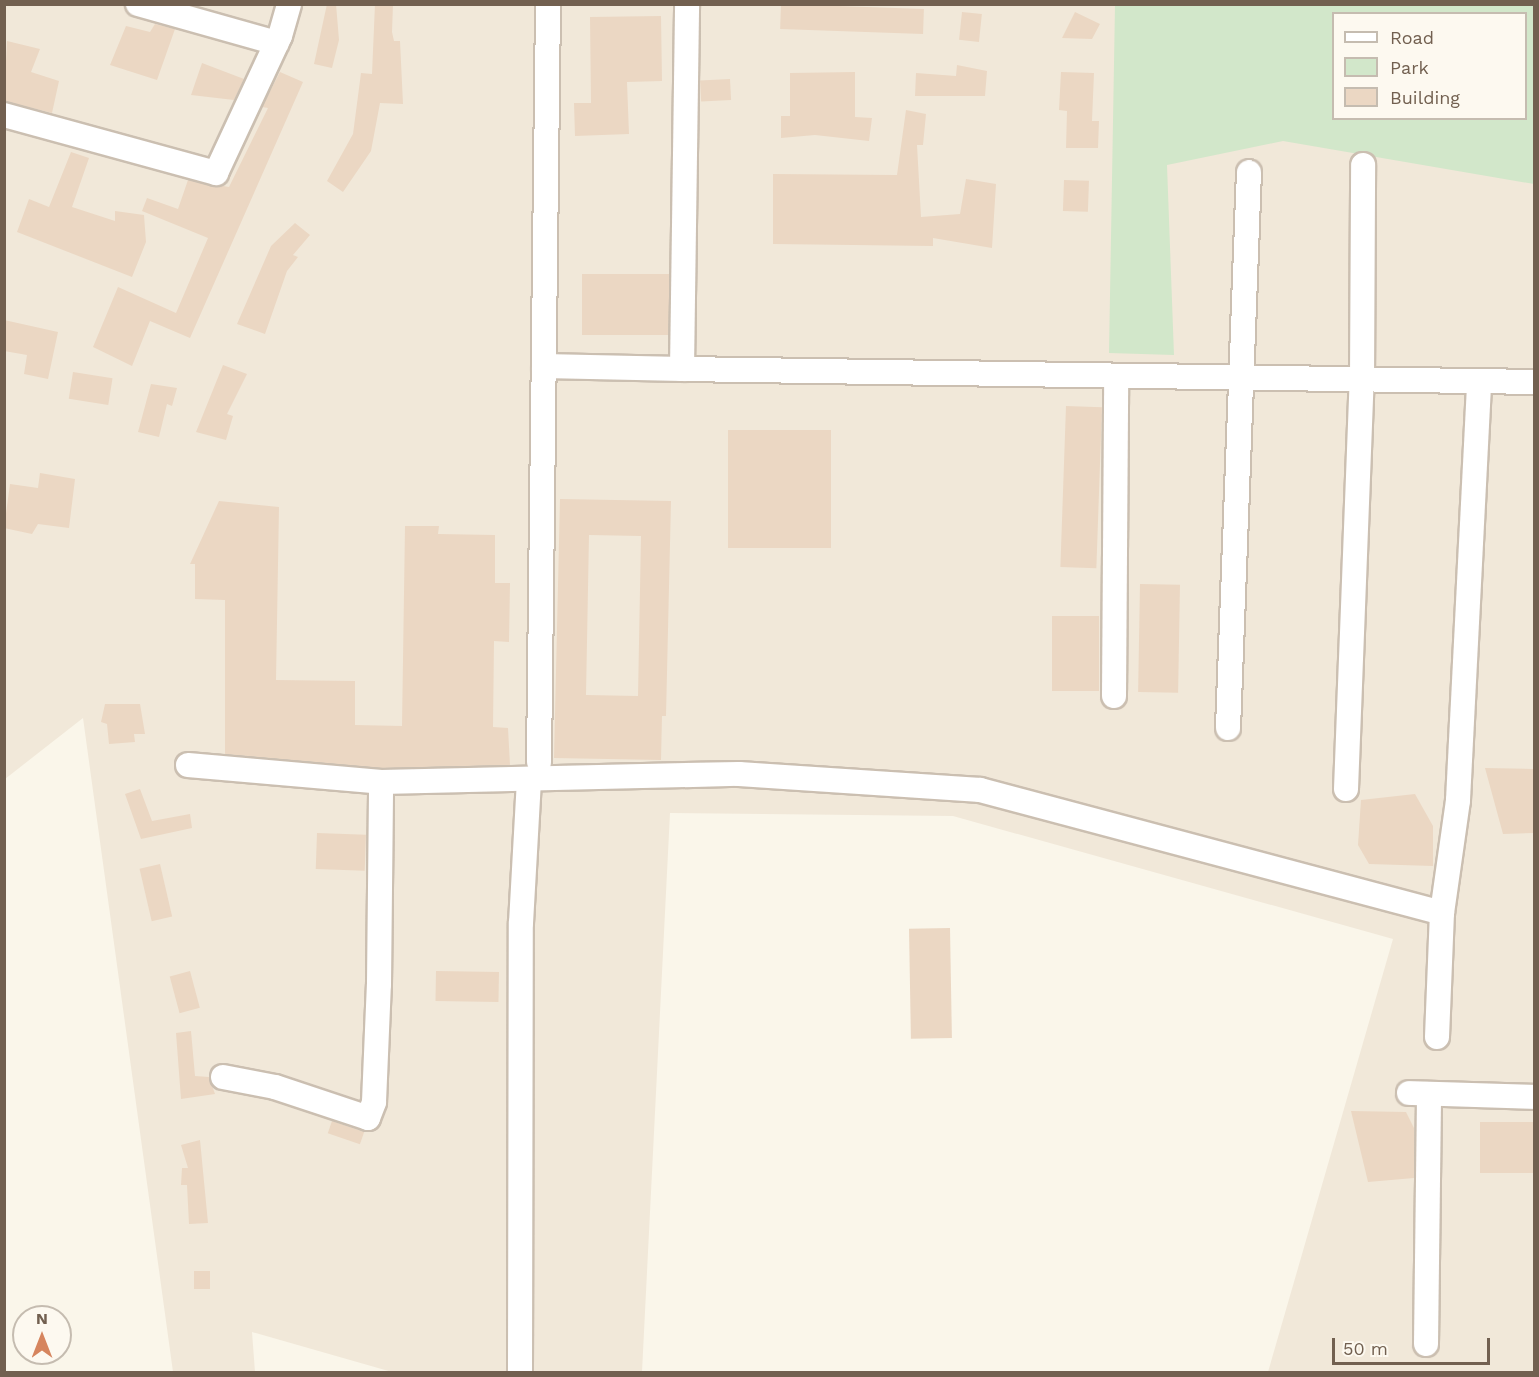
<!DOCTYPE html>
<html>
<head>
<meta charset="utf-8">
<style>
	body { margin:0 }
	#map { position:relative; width:1539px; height:1377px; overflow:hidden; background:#faf6ea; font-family:"Work Sans",sans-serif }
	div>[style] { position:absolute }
	.residential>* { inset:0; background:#f1e8d9 }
	.green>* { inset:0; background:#d2e7ca }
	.building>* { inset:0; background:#ebd7c3; transform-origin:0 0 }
	.roads { filter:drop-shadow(2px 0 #cbbfb1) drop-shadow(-2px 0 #cbbfb1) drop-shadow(0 2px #cbbfb1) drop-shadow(0 -2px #cbbfb1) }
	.minor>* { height:24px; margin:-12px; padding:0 12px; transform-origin:12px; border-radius:12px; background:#fff }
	span { translate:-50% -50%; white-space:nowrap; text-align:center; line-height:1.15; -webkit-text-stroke:5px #fdf9f0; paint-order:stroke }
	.frame { position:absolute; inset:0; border:6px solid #726050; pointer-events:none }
	.legend { position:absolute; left:1332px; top:12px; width:195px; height:108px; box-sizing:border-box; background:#fdf9f0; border:2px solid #c5bcb0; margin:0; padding:8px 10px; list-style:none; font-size:18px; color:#726050 }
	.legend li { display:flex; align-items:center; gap:12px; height:30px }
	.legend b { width:30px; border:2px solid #c5bcb0 }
	.north { position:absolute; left:12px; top:1305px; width:60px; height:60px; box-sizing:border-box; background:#fdf9f0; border:2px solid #c5bcb0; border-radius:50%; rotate:0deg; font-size:16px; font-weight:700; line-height:24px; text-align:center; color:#726050 }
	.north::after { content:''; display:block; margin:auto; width:21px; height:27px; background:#d6855e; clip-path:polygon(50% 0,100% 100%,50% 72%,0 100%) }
	.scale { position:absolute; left:1332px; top:1338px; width:158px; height:27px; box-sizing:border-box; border:3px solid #726050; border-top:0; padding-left:8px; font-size:18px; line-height:21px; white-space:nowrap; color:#726050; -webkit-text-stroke:4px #fdf9f0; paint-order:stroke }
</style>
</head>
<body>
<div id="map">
	<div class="residential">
		<i style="clip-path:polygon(evenodd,5px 5px,1534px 5px,1534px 1372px,1268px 1372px,1393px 939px,953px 816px,670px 813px,642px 1372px,392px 1372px,252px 1332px,255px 1372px,173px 1372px,83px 718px,5px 779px,5px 5px,1334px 14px,1526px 14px,1526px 118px,1334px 118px,1334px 14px)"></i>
	</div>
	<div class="green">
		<i style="clip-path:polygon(evenodd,1115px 5px,1534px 5px,1534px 184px,1283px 141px,1167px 165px,1174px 355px,1109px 353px,1115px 5px,1334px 14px,1526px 14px,1526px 118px,1334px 118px,1334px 14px)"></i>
	</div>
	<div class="building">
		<i style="clip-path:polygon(327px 4px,336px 4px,339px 40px,332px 68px,314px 64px)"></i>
		<i style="clip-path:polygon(375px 4px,393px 4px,392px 32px,394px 41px,400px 41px,403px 104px,380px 103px,371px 151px,343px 192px,327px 181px,353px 134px,361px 73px,372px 74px)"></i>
		<i style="left:781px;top:4px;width:143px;height:25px;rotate:2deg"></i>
		<i style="left:962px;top:12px;width:20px;height:28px;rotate:6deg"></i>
		<i style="clip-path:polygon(1075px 12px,1100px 24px,1092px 39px,1062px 38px)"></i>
		<i style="clip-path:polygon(661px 16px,662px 81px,627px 82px,629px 134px,575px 136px,574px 103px,591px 103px,590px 17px)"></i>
		<i style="clip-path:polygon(155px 24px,175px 29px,157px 80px,110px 65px,126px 26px,150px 32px)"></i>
		<i style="clip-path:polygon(7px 41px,40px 49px,31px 72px,59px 81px,52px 113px,4px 101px)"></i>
		<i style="clip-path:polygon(202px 63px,244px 79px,234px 100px,191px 95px)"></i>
		<i style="clip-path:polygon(957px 65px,987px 71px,985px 96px,915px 96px,916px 73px,956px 76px)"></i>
		<i style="clip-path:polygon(280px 72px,303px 82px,190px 338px,150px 321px,132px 366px,93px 347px,118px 287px,176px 313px,208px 238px,142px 211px,147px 198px,178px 209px,188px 180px,229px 187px,268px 108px,262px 107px)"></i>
		<i style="clip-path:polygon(855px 72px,855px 117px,872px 118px,869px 141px,815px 135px,781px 138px,781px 116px,790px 116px,790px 73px)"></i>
		<i style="clip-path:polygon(1061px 72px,1094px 73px,1092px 121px,1099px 121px,1098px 148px,1066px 148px,1067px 111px,1059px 110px)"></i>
		<i style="left:730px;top:79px;width:21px;height:30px;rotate:87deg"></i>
		<i style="clip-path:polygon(906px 110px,926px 114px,923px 145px,917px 145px,921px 217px,960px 214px,966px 179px,996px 184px,992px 248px,933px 238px,933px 246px,773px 244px,773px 174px,897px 175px)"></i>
		<i style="clip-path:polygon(71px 152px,89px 158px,72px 207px,115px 221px,115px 211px,144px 215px,146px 242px,132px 277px,17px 232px,29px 199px,49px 207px)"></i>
		<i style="left:1064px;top:180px;width:25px;height:31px;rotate:2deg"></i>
		<i style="clip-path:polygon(295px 223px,310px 235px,293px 255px,298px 257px,287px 271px,265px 334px,237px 324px,271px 246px)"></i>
		<i style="left:582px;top:274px;width:87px;height:61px"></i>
		<i style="clip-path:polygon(4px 320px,58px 332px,48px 379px,24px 374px,27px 355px,4px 351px)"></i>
		<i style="clip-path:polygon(223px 365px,247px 374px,227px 414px,233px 416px,226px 440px,196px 432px)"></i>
		<i style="left:73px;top:372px;width:40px;height:27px;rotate:9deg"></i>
		<i style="clip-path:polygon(151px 384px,177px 388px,172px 406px,167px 404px,159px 437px,138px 432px)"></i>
		<i style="left:1066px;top:406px;width:36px;height:161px;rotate:2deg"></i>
		<i style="left:728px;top:430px;width:103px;height:118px"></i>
		<i style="clip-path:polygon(40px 473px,75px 479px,69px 528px,38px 524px,32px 534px,4px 528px,10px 484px,38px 488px)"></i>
		<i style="clip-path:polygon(evenodd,560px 499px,671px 501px,666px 716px,662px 716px,661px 760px,554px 758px,560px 499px,589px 535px,641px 536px,638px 696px,586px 695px,589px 535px)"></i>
		<i style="clip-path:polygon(219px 501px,279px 507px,276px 680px,355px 681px,355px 725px,402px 726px,405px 526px,439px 526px,438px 534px,495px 535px,495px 583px,510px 583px,509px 642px,494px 641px,493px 727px,508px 728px,510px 765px,381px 768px,225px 754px,225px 600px,195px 599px,195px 564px,190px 564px)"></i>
		<i style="left:1140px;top:584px;width:40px;height:108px;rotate:1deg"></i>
		<i style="left:1052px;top:616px;width:47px;height:75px"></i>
		<i style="clip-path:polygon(105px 704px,140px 704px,145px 734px,134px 734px,135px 742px,109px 744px,107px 724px,101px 722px)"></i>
		<i style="clip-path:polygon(1485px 768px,1534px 769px,1534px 833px,1503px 834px)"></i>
		<i style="clip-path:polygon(140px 789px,152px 821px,190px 814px,192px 828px,141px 839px,125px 794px)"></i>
		<i style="clip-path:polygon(1415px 794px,1433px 826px,1433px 866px,1369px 864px,1358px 845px,1361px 800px)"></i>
		<i style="left:317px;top:833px;width:49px;height:36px;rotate:2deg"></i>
		<i style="left:160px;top:864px;width:54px;height:21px;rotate:77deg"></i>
		<i style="left:950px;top:928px;width:110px;height:41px;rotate:89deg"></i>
		<i style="left:190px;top:971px;width:38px;height:21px;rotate:75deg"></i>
		<i style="left:436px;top:971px;width:63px;height:30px;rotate:1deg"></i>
		<i style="clip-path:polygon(191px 1031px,195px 1076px,209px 1077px,215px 1094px,181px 1099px,176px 1033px)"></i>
		<i style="clip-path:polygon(1351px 1111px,1406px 1112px,1414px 1128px,1414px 1178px,1368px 1182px)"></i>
		<i style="left:332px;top:1121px;width:34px;height:13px;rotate:19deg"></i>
		<i style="left:1534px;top:1122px;width:51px;height:54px;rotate:90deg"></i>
		<i style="clip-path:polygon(200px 1140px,208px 1223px,189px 1224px,187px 1185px,181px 1185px,182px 1168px,188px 1168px,181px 1145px)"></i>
		<i style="left:194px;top:1271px;width:16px;height:18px"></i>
	</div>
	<div class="roads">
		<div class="minor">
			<i style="left:138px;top:4px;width:144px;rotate:15.7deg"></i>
			<i style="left:4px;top:115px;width:220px;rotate:15.3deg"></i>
			<i style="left:216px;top:173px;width:151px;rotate:-65deg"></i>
			<i style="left:280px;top:36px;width:33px;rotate:-74deg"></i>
			<i style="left:544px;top:366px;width:138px;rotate:1.2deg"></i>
			<i style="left:682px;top:369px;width:365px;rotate:-89.2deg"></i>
			<i style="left:682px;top:369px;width:852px;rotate:0.87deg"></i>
			<i style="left:1114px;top:696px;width:320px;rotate:-89.6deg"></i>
			<i style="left:1228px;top:728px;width:556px;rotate:-87.84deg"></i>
			<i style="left:539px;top:762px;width:758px;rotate:-89.32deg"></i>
			<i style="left:188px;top:765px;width:194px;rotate:5deg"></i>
			<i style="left:381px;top:782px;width:358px;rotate:-1.3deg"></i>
			<i style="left:739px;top:774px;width:242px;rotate:3.8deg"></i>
			<i style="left:980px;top:790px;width:478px;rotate:14.9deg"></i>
			<i style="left:1346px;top:789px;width:408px;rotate:-87.8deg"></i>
			<i style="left:1362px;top:381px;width:216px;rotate:-89.7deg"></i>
			<i style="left:1437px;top:1037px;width:124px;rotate:-87.7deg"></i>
			<i style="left:1442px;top:913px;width:114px;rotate:-81.9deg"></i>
			<i style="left:1458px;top:800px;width:418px;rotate:-87.1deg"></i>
			<i style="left:223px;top:1077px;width:53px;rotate:10.9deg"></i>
			<i style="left:275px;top:1087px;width:98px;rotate:18.4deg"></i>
			<i style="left:368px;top:1118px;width:17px;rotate:-69deg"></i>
			<i style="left:374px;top:1102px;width:118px;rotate:-87.6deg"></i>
			<i style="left:379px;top:984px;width:202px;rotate:-89.4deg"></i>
			<i style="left:1409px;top:1093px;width:125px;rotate:1.8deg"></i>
			<i style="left:1426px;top:1344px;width:250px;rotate:-89.3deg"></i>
			<i style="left:520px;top:1372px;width:449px;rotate:-89.9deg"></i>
			<i style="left:521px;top:923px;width:141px;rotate:-86.8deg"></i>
		</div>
	</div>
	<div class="frame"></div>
	<ul class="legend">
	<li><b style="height:8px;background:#fff"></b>Road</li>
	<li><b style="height:16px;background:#d2e7ca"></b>Park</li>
	<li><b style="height:16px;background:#ebd7c3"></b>Building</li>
	</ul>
	<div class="north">N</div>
	<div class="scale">50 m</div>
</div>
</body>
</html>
